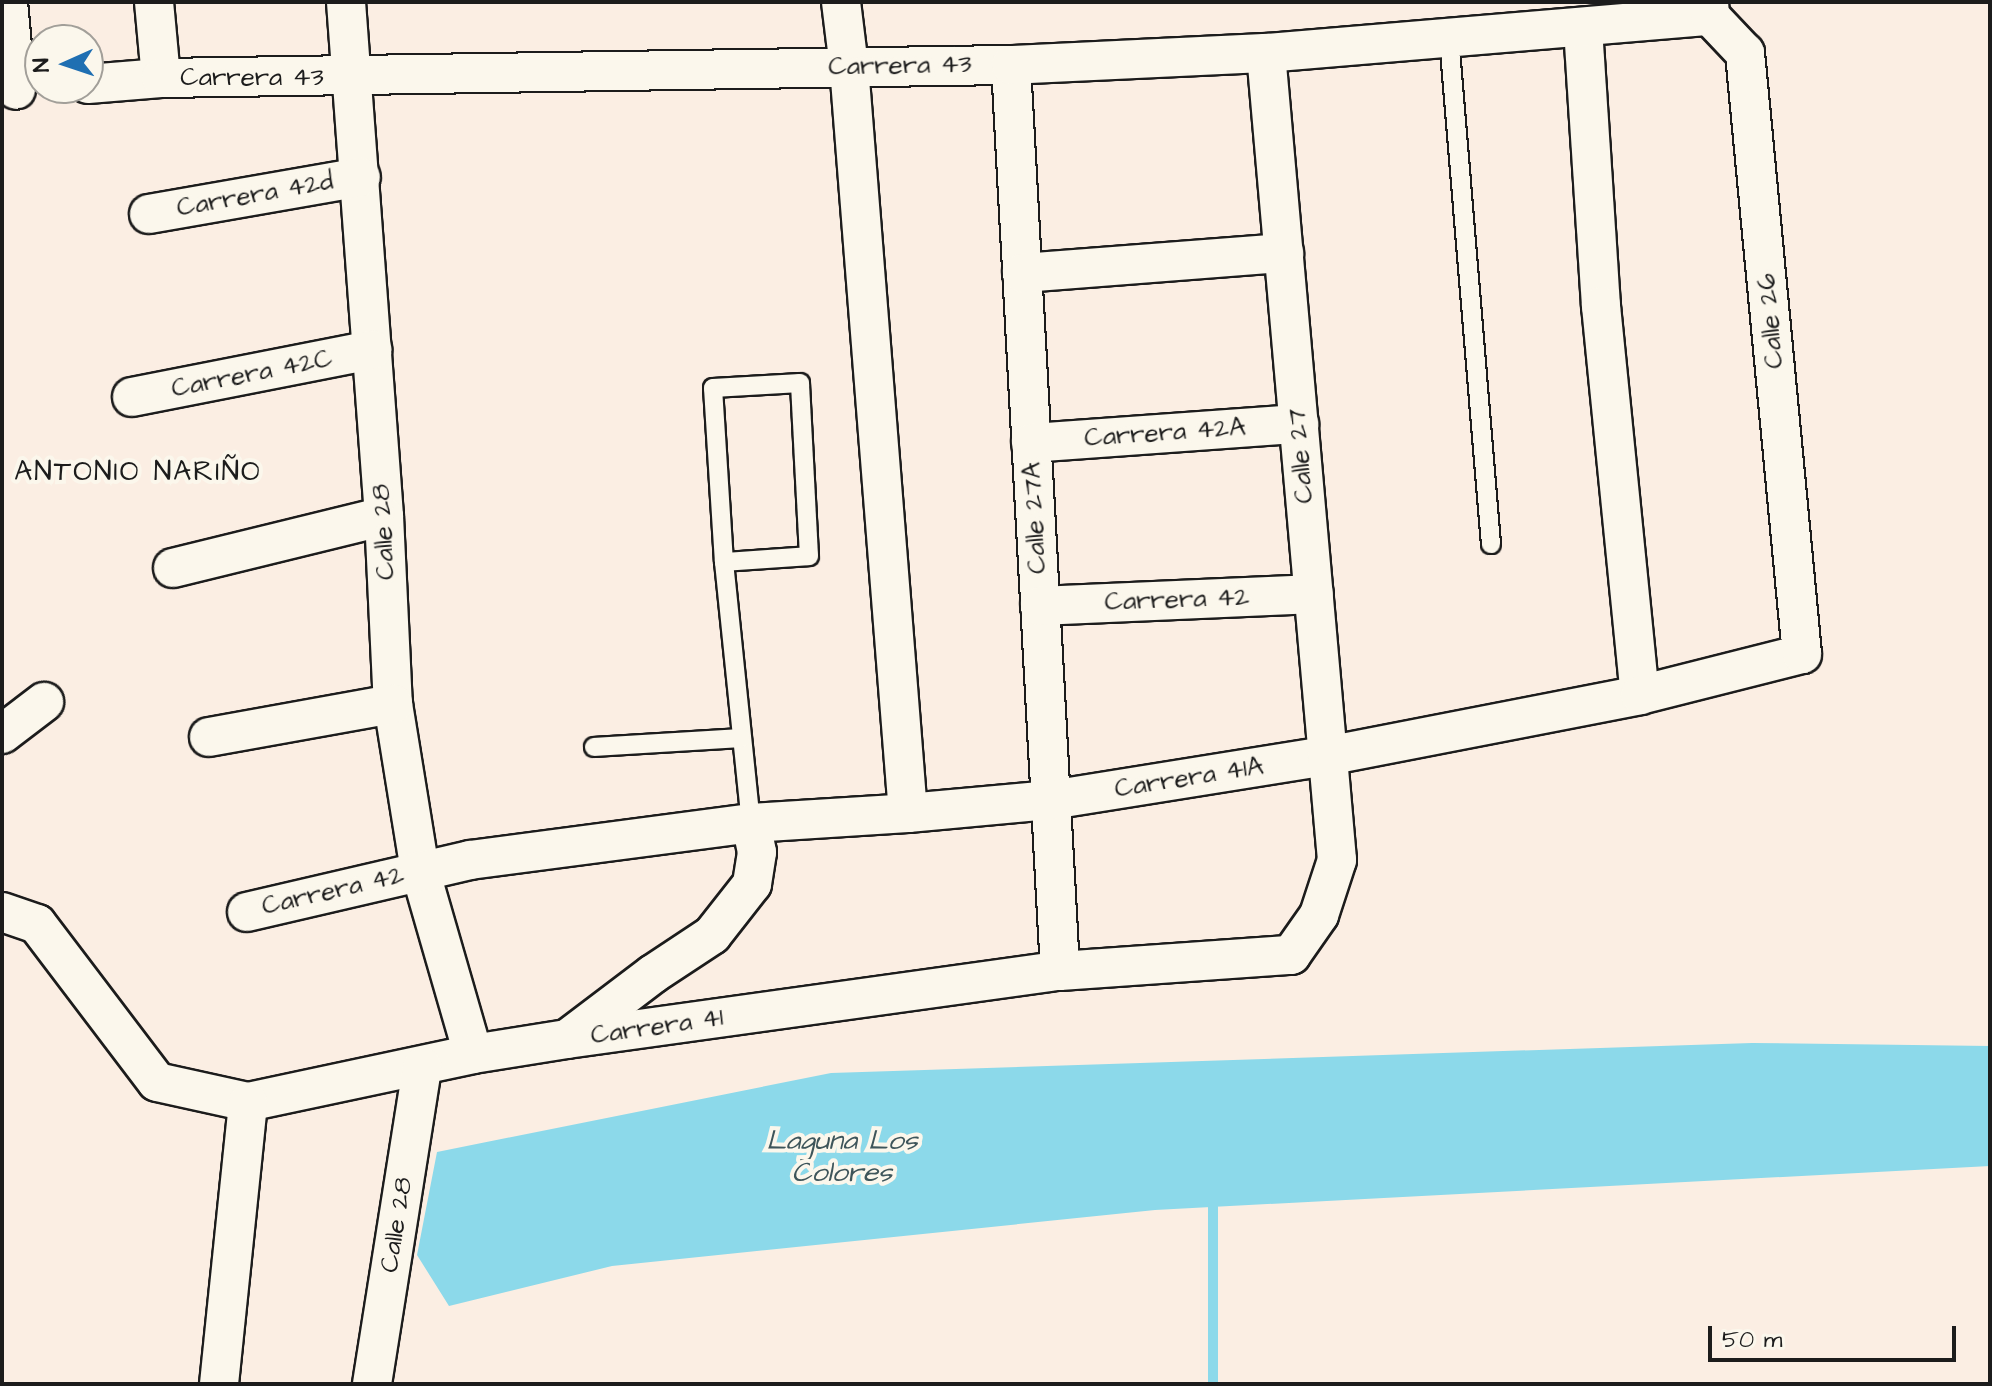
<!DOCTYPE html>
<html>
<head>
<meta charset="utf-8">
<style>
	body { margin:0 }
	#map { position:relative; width:1992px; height:1386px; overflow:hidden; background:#fbeee3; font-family:"Architects Daughter",sans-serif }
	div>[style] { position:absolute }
	.water>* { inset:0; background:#8cd9ea }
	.stream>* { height:10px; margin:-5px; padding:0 5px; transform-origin:5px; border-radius:5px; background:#8cd9ea }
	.roads { filter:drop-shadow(2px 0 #1c1c1c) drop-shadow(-2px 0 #1c1c1c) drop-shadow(0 2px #1c1c1c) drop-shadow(0 -2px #1c1c1c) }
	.lane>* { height:18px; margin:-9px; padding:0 9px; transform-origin:9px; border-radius:9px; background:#fbf7ec }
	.street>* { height:38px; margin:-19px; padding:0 19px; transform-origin:19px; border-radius:19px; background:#fbf7ec }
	span { translate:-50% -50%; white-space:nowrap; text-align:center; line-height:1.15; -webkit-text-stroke:8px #fbf7ec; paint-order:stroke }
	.street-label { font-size:26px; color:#1c1c1c }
	.neighbourhood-label { font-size:28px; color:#1c1c1c; letter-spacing:2px }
	.water-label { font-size:28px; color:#3e555a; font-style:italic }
	.frame { position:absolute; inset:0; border:4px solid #1c1c1c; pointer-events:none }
	.north { position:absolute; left:24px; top:24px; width:80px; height:80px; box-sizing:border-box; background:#fbf7ec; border:2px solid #a29f99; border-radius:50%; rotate:267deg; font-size:22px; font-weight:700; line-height:32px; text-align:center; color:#1c1c1c }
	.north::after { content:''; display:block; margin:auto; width:28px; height:36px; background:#1f6fb2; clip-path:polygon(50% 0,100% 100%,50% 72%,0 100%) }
	.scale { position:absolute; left:1708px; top:1326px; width:248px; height:36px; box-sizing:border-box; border:4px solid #1c1c1c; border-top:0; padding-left:10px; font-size:24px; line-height:28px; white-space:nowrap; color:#1c1c1c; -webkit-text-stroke:6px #fbf7ec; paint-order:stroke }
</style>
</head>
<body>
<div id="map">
	<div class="water">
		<i style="clip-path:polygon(1752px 1043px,1990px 1046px,1990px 1166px,1155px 1210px,612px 1266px,449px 1306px,417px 1255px,437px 1152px,831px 1073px)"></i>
	</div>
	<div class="stream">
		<i style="left:1213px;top:1384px;width:177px;rotate:-90deg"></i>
	</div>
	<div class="roads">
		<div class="lane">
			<i style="left:1449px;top:38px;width:508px;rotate:85.26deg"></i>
			<i style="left:724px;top:562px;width:85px;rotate:-4deg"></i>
			<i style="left:809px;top:556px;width:173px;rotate:-93deg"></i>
			<i style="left:800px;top:383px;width:87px;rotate:176.7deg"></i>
			<i style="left:713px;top:388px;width:174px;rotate:86.4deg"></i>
			<i style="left:724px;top:562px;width:262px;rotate:84.1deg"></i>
			<i style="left:594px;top:747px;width:147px;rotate:-3.5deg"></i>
		</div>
		<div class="street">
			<i style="left:8px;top:2px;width:88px;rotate:84.8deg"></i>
			<i style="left:154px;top:2px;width:76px;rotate:84.7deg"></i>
			<i style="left:346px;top:2px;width:515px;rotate:85.77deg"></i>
			<i style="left:384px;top:516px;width:188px;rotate:87.3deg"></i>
			<i style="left:393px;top:704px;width:168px;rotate:80.8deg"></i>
			<i style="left:420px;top:870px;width:191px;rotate:73.9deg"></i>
			<i style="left:1583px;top:28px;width:279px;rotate:86.3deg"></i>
			<i style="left:1601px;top:306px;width:391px;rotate:84.3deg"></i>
			<i style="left:1011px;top:65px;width:907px;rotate:86.9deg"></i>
			<i style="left:88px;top:84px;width:73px;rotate:-4.7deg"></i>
			<i style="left:161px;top:78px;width:850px;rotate:-0.88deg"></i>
			<i style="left:1011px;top:65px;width:255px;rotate:-2.7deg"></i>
			<i style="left:1266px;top:53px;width:446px;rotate:-4.8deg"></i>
			<i style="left:149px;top:214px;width:215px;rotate:-9.9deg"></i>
			<i style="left:1022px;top:273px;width:263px;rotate:-4.4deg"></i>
			<i style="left:132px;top:397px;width:245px;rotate:-11.1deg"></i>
			<i style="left:1031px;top:443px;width:269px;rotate:-4.1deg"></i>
			<i style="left:173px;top:568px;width:217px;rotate:-13.8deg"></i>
			<i style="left:1040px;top:606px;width:274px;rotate:-2.5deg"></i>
			<i style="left:2px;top:734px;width:53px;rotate:-37.3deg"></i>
			<i style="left:209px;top:737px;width:187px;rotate:-10.2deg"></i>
			<i style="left:908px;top:813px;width:144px;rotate:-5.2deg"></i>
			<i style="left:1051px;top:800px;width:279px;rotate:-9.1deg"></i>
			<i style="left:1327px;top:756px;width:319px;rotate:-11deg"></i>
			<i style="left:1640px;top:695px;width:167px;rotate:-14.2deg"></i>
			<i style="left:1802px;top:654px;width:604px;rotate:-95.42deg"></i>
			<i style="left:1745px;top:53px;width:51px;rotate:-133.4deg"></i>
			<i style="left:1710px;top:16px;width:14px;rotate:-94deg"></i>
			<i style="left:2px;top:912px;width:37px;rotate:19deg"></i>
			<i style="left:37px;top:924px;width:198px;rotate:52.8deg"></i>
			<i style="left:157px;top:1082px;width:93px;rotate:12.4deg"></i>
			<i style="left:248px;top:1102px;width:230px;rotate:-12deg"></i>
			<i style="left:473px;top:1054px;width:95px;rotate:-9.1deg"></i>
			<i style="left:567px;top:1039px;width:498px;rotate:-7.9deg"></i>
			<i style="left:1060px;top:971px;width:232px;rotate:-4deg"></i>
			<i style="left:1291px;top:955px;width:49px;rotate:-55deg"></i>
			<i style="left:1319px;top:915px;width:58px;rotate:-71.9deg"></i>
			<i style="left:1337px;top:860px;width:810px;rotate:-95.03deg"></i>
			<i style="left:247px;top:912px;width:229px;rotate:-13.1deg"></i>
			<i style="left:470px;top:860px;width:283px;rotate:-7.5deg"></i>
			<i style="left:751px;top:823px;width:157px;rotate:-3.6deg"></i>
			<i style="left:908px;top:813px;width:748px;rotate:-94.52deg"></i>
			<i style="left:849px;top:67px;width:65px;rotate:-97deg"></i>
			<i style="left:570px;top:1037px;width:104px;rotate:-37.2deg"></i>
			<i style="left:653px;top:974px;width:71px;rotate:-33.5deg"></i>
			<i style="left:712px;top:935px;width:65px;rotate:-51.9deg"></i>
			<i style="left:752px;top:884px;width:32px;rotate:-81deg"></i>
			<i style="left:757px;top:852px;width:30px;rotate:-102deg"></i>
			<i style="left:219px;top:1384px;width:283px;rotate:-84.1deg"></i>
			<i style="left:372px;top:1384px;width:321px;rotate:-81deg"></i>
		</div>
	</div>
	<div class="street-label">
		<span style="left:900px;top:66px;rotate:-1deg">Carrera 43</span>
		<span style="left:252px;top:78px">Carrera 43</span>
		<span style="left:255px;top:195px;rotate:-10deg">Carrera 42d</span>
		<span style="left:1771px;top:321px;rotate:-95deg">Calle 26</span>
		<span style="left:252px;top:374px;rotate:-11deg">Carrera 42C</span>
		<span style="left:1165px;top:433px;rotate:-4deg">Carrera 42A</span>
		<span style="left:1301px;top:456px;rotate:-95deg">Calle 27</span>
		<span style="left:1035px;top:518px;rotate:-93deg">Calle 27A</span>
		<span style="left:384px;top:532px;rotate:-93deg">Calle 28</span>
		<span style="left:1177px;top:600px;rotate:-2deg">Carrera 42</span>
		<span style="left:1189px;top:778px;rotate:-9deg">Carrera 41A</span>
		<span style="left:333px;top:891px;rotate:-13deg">Carrera 42</span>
		<span style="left:657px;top:1027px;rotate:-8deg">Carrera 41</span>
		<span style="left:397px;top:1225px;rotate:-81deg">Calle 28</span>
	</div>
	<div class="neighbourhood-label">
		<span style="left:138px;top:472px">ANTONIO NARIÑO</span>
	</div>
	<div class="water-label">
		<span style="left:842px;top:1157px">Laguna Los<br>Colores</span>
	</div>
	<div class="frame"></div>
	<div class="north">N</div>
	<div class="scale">50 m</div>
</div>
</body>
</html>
